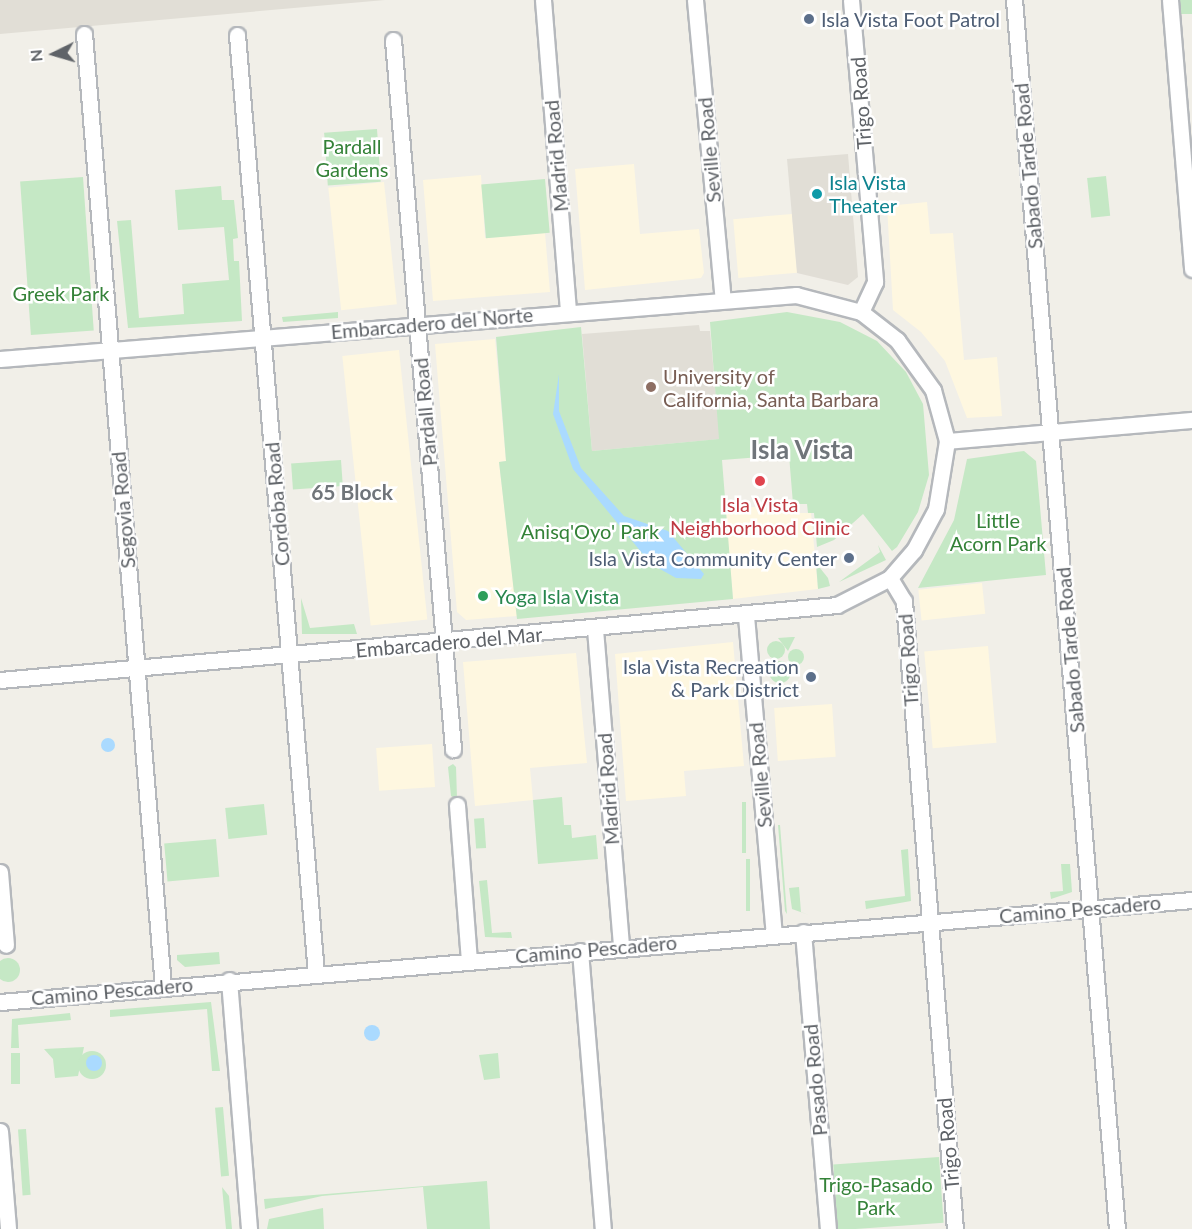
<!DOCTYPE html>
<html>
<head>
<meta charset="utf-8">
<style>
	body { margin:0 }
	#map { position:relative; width:1192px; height:1229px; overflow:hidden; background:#f1efe8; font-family:Lato,sans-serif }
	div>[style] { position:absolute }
	.commercial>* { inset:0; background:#fef7e0; transform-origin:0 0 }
	.education>* { inset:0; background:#e1ded6 }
	.green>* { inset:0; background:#c5e8c5; transform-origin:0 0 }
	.round { border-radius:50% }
	.water>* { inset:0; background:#aadaff }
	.roads { filter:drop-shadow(2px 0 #b5b8bc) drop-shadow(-2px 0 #b5b8bc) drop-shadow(0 2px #b5b8bc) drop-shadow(0 -2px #b5b8bc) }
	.street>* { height:15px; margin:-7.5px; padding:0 7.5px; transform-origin:7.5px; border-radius:7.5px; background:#fff }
	.dots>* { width:16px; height:16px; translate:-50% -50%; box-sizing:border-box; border:3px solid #fff; border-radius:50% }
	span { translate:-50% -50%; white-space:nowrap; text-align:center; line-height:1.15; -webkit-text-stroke:5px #fff; paint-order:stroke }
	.service-label { font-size:20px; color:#4e5e75 }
	.left { translate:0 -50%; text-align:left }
	.right { translate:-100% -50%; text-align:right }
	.street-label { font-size:20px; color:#5f6368 }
	.park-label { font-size:20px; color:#348238 }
	.culture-label { font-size:20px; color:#0d838f }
	.education-label { font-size:20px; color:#785e54 }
	.health-label { font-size:20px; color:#be3a42 }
	.leisure-label { font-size:20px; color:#27864d }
	.neighbourhood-label { font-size:21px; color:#70757a; font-weight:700 }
	.district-label { font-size:26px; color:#70757a; font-weight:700 }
	.north { position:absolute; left:24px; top:24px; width:60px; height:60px; -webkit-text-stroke:4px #fff; paint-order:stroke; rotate:265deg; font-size:16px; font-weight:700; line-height:24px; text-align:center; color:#5f6368 }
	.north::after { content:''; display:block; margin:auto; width:21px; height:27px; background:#5f6368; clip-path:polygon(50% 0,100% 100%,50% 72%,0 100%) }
</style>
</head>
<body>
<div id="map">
	<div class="commercial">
		<i style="clip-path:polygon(634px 164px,640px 234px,699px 229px,704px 273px,701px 278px,585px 290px,575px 169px)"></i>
		<i style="clip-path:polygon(481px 175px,485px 238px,545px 233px,550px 292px,433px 301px,423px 180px)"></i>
		<i style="left:384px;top:182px;width:123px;height:56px;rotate:84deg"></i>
		<i style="clip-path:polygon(927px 202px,930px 234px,953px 233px,964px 360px,997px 357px,1002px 416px,967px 418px,945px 361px,921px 332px,893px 310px,887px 206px)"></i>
		<i style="left:792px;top:214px;width:59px;height:59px;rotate:85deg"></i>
		<i style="clip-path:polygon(495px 339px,506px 461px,499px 462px,517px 616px,466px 620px,457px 612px,435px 344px)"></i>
		<i style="left:399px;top:350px;width:271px;height:57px;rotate:84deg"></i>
		<i style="clip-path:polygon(796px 504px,798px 513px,811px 513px,818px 589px,733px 599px,725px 509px)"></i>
		<i style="left:982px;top:583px;width:31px;height:64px;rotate:84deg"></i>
		<i style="clip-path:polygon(733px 642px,744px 766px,684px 771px,686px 796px,626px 801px,615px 654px)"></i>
		<i style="left:988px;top:646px;width:97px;height:64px;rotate:85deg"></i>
		<i style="clip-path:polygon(576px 653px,587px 763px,530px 768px,533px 800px,475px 806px,463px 662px)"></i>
		<i style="left:832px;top:704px;width:53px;height:58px;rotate:86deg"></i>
		<i style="left:432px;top:744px;width:43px;height:56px;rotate:86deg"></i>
	</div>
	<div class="education">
		<i style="clip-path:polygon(0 0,385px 0,0 34px)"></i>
		<i style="clip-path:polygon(848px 154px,858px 277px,848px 285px,797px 273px,787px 159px)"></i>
		<i style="clip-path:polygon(699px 325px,700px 331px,710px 331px,720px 439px,592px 451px,582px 334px)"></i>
	</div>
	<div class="green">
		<i style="left:1177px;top:0;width:15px;height:14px"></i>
		<i style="left:377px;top:129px;width:53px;height:53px;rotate:86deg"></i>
		<i style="left:1106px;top:176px;width:40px;height:19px;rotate:84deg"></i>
		<i style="left:83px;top:177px;width:154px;height:63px;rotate:86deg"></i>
		<i style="left:545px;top:179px;width:54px;height:64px;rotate:85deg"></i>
		<i style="clip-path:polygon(221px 186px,222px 200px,234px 200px,238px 238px,233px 239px,234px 261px,239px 261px,242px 321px,128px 328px,117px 221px,131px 220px,139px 318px,184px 314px,182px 284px,229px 280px,224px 227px,178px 230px,175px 190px)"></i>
		<i style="clip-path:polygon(338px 312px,338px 318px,283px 322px,282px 317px)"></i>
		<i style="clip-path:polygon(787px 312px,840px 322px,877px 341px,906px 372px,923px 404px,929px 475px,918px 512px,897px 547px,892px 551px,863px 514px,834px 540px,817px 547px,814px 513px,808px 513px,807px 504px,793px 504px,789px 455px,722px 460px,733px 599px,517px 619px,499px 462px,506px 461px,496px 337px,581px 327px,592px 451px,719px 439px,710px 322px)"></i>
		<i style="clip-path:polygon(1024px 451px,1036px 461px,1046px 575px,918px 588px,954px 520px,967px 459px)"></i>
		<i style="left:341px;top:460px;width:26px;height:50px;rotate:86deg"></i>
		<i style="clip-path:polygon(878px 545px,886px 560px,839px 582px,880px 552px)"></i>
		<i style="clip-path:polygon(816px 563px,828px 578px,830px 586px,818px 589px)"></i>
		<i style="clip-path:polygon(301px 598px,310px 628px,354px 624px,357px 634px,302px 634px)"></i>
		<i style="clip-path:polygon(795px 637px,788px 651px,778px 638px,792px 637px)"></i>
		<i class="round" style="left:767px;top:641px;width:18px;height:18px"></i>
		<i class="round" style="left:788px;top:649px;width:16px;height:16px"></i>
		<i class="round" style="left:769px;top:661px;width:22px;height:22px"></i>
		<i style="clip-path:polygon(453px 764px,456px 767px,457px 799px,451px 796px,448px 767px)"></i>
		<i style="clip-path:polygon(562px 797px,564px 825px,571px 825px,572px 838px,596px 835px,598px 859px,538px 864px,533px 800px)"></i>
		<i style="left:742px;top:802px;width:4px;height:51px"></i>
		<i style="left:264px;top:804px;width:31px;height:39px;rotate:84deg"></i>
		<i style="left:484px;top:818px;width:30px;height:10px;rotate:86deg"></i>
		<i style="clip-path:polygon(778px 825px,780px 825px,787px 914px,785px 911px)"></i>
		<i style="left:216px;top:839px;width:38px;height:52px;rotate:85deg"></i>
		<i style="clip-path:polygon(908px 849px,911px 901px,866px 909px,865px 901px,905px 896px,901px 850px)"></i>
		<i style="left:746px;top:859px;width:4px;height:52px"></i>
		<i style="clip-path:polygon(1061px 864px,1070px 864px,1072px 892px,1051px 899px,1050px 892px,1063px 891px)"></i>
		<i style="clip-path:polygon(487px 880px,492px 933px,511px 932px,512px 938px,485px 937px,479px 881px)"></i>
		<i style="clip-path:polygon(799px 887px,801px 912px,809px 915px,792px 909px,789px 888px)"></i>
		<i style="clip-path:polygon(219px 952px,220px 964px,185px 967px,177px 960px,177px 955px)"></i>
		<i class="round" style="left:-4px;top:958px;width:24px;height:24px"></i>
		<i style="clip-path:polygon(211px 1002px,220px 1071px,212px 1071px,207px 1009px,110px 1017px,110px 1010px)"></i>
		<i style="clip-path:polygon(70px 1013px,71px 1020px,18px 1025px,19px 1048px,11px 1048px,12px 1019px)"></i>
		<i style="clip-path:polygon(84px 1047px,78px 1076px,55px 1078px,53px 1059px,44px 1049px)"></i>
		<i class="round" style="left:78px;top:1051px;width:28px;height:28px"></i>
		<i style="left:11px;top:1053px;width:9px;height:31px"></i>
		<i style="clip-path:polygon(498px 1053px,500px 1078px,484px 1080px,479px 1055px)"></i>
		<i style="left:223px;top:1107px;width:69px;height:8px;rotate:85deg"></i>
		<i style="left:26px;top:1129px;width:66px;height:8px;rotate:86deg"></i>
		<i style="left:939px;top:1157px;width:66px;height:106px;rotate:86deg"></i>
		<i style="clip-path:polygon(487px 1181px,490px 1229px,427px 1229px,423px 1187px,322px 1196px,265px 1209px,264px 1199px)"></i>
		<i style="clip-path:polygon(222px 1187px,229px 1196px,232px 1229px,226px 1229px)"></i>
		<i style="clip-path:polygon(323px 1208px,324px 1229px,267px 1229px,269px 1219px)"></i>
	</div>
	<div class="water">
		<i style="clip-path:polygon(559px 374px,559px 411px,581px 468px,624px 516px,668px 531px,704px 574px,701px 579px,676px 578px,651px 564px,573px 469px,553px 414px)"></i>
		<i class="round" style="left:101px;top:738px;width:14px;height:14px"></i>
		<i class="round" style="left:364px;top:1025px;width:16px;height:16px"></i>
		<i class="round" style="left:86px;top:1055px;width:16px;height:16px"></i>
	</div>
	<div class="roads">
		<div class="street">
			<i style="left:543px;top:0;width:312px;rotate:85.4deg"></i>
			<i style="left:695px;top:0;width:301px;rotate:84.7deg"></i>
			<i style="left:851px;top:0;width:283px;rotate:85.1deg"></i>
			<i style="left:875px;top:282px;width:33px;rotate:115deg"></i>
			<i style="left:1014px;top:0;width:1233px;rotate:85.21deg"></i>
			<i style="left:1170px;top:0;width:270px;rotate:85.3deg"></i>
			<i style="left:84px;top:34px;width:955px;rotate:85.26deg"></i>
			<i style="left:237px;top:35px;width:941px;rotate:85.19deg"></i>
			<i style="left:393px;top:40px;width:712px;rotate:85.16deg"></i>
			<i style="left:0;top:359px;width:799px;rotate:-4.6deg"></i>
			<i style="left:796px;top:295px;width:67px;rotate:14.7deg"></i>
			<i style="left:861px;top:312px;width:46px;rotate:37.9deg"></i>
			<i style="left:897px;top:340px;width:62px;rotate:54.2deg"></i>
			<i style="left:933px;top:390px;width:53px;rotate:74.6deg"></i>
			<i style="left:947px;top:441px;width:69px;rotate:99.2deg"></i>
			<i style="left:936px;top:509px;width:47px;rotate:118.2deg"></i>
			<i style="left:914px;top:550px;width:37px;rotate:131deg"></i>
			<i style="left:890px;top:578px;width:59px;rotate:153deg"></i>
			<i style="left:837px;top:605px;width:840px;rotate:174.88deg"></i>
			<i style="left:947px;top:441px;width:246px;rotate:-4.9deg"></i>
			<i style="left:890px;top:578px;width:27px;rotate:59deg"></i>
			<i style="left:904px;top:601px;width:630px;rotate:85.36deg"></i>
			<i style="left:746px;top:616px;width:319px;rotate:85deg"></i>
			<i style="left:595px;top:629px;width:320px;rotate:85.3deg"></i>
			<i style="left:457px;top:805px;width:155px;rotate:85.6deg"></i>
			<i style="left:0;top:872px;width:73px;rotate:85.3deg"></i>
			<i style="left:803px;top:932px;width:298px;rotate:85.2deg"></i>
			<i style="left:580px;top:951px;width:279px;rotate:85.3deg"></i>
			<i style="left:229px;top:980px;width:250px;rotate:85.4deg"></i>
			<i style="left:0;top:1002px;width:1196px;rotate:-4.89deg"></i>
			<i style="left:0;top:1131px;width:98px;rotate:85.3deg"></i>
		</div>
	</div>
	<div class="dots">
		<i style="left:809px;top:19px;background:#5c6f8a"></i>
		<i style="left:817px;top:194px;background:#0f9aa8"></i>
		<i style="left:651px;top:387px;background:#8d6e63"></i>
		<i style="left:760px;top:481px;background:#e0444e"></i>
		<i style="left:849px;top:558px;background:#5c6f8a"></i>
		<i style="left:483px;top:596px;background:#2e9e5b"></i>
		<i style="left:811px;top:677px;background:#5c6f8a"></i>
	</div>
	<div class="service-label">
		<span class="left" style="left:821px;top:19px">Isla Vista Foot Patrol</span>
		<span class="right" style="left:837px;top:558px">Isla Vista Community Center</span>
		<span class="right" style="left:799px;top:678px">Isla Vista Recreation<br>&amp; Park District</span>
	</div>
	<div class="street-label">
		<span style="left:861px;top:103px;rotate:-94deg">Trigo Road</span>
		<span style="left:709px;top:150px;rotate:-95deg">Seville Road</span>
		<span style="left:556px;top:156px;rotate:-95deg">Madrid Road</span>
		<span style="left:1028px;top:166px;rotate:-95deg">Sabado Tarde Road</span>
		<span style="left:432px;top:323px;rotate:-5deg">Embarcadero del Norte</span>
		<span style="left:425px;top:412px;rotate:-95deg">Pardall Road</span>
		<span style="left:277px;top:504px;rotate:-95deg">Cordoba Road</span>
		<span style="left:123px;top:510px;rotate:-95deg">Segovia Road</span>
		<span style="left:449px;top:642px;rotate:-5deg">Embarcadero del Mar</span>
		<span style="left:1070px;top:650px;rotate:-95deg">Sabado Tarde Road</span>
		<span style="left:908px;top:660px;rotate:-94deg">Trigo Road</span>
		<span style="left:760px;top:775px;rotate:-95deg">Seville Road</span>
		<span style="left:608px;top:789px;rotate:-94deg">Madrid Road</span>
		<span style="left:1080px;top:909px;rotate:-5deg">Camino Pescadero</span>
		<span style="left:596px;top:949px;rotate:-5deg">Camino Pescadero</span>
		<span style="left:112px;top:991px;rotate:-5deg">Camino Pescadero</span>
		<span style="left:815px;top:1080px;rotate:-95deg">Pasado Road</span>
		<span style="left:948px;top:1144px;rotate:-95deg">Trigo Road</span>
	</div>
	<div class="park-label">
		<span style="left:352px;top:158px">Pardall<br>Gardens</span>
		<span style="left:61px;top:293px">Greek Park</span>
		<span style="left:998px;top:532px">Little<br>Acorn Park</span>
		<span style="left:590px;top:531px">Anisq'Oyo' Park</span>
		<span style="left:876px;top:1196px">Trigo-Pasado<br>Park</span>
	</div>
	<div class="culture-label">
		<span class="left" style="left:829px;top:194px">Isla Vista<br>Theater</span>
	</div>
	<div class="education-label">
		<span class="left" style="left:663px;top:388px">University of<br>California, Santa Barbara</span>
	</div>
	<div class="health-label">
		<span style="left:760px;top:516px">Isla Vista<br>Neighborhood Clinic</span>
	</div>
	<div class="leisure-label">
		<span class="left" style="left:495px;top:596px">Yoga Isla Vista</span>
	</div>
	<div class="neighbourhood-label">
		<span style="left:352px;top:492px">65 Block</span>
	</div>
	<div class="district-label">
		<span style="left:802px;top:450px">Isla Vista</span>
	</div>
	<div class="north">N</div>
</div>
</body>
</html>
